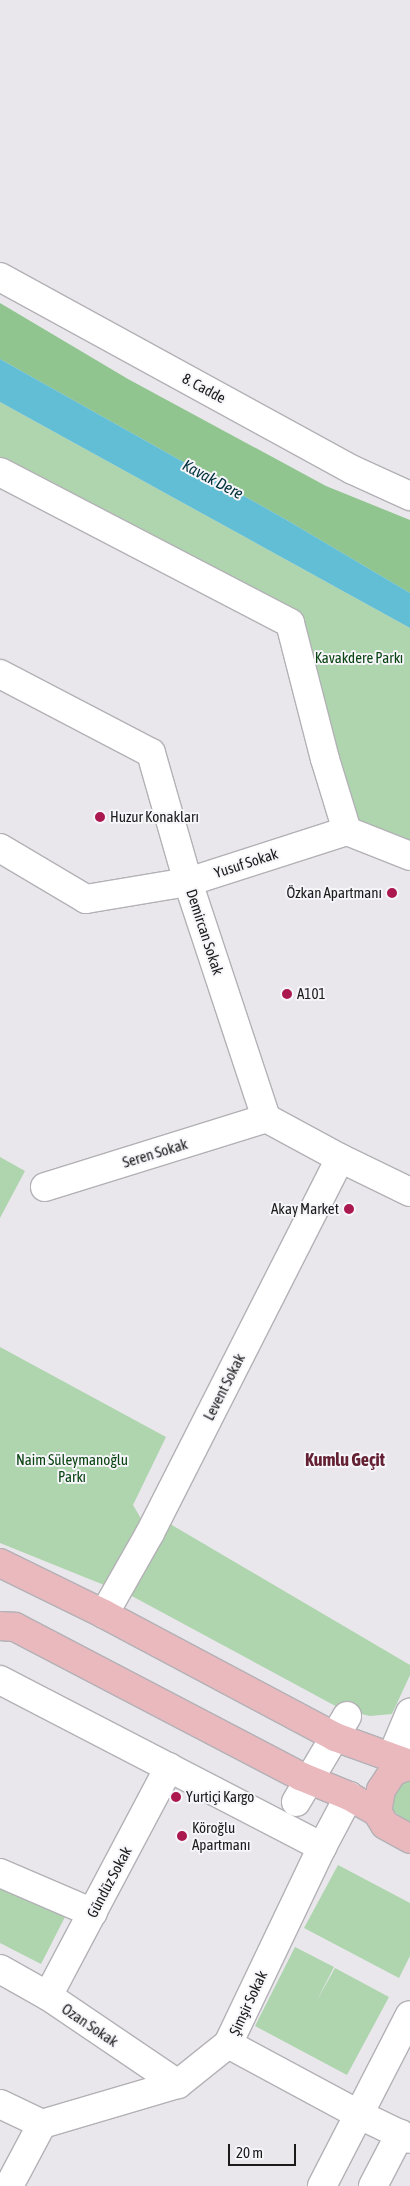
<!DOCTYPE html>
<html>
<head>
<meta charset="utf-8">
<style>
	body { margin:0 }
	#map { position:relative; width:410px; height:2186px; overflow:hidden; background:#e9e7ec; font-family:"Asap Condensed",sans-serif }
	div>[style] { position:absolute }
	.green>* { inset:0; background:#aed5ae }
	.forest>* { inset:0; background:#90c590 }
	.water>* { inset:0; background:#61bed5 }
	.roads { filter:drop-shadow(1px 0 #b3b1b6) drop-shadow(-1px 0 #b3b1b6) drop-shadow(0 1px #b3b1b6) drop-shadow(0 -1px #b3b1b6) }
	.minor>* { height:28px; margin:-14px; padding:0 14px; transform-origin:14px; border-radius:14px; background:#fff }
	.major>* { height:28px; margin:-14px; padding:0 14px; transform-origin:14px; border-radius:14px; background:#e9b9be }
	.dots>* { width:14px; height:14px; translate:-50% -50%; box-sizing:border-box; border:2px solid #f6f5fa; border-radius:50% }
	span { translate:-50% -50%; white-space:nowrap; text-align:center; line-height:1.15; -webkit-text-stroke:4px #f6f5fa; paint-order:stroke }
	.street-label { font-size:15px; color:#1b1b1c }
	.park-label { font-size:15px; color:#0a4411 }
	.poi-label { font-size:15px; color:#1b1b1c }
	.left { translate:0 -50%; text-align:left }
	.right { translate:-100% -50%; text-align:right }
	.water-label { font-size:16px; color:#01303a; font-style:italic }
	.quarter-label { font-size:18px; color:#652134; font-weight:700 }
	.scale { position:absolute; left:228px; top:2144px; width:68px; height:22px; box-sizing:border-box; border:2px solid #1b1b1c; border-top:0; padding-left:6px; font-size:15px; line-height:18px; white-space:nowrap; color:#1b1b1c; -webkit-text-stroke:4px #f6f5fa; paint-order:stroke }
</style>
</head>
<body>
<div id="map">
	<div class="green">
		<i style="clip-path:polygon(0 402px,410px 628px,410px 847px,354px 827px,295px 618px,0 464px)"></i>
		<i style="clip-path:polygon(0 1157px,25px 1171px,0 1218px)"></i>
		<i style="clip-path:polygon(0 1347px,166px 1437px,133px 1505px,143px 1522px,104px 1585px,0 1543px)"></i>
		<i style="clip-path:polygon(165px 1521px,410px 1665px,410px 1675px,392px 1714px,370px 1716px,341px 1709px,130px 1595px,130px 1584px)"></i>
		<i style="clip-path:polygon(404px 1780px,410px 1780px,410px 1825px,390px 1808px,392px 1788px)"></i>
		<i style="clip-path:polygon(338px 1865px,410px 1903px,410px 1956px,399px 1978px,304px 1928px)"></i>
		<i style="clip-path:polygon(0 1886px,66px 1915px,41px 1964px,0 1943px)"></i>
		<i style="clip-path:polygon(295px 1947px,334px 1967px,316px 2002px,335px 1968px,389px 1997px,347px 2075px,255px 2026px)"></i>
	</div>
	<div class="forest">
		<i style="clip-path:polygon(0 303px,128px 379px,326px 486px,410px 520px,410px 593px,285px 519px,0 359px)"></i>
	</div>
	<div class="water">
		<i style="clip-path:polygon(0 359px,285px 519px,410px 593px,410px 628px,0 402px)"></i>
	</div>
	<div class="roads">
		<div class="minor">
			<i style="left:0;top:277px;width:402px;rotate:28.7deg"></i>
			<i style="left:353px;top:470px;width:63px;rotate:24.5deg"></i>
			<i style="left:0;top:472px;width:327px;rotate:27.5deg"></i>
			<i style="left:290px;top:623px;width:140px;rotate:75.6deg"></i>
			<i style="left:325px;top:759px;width:75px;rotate:73deg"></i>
			<i style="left:0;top:674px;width:170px;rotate:27.6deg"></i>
			<i style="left:151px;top:753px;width:134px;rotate:74deg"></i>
			<i style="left:188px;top:882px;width:249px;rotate:71.7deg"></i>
			<i style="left:266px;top:1118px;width:84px;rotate:28.4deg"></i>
			<i style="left:340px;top:1158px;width:78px;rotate:25.9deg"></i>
			<i style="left:0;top:848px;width:100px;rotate:30.7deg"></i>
			<i style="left:86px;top:899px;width:103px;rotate:-9.5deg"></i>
			<i style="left:188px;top:882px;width:167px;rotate:-17.8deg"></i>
			<i style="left:347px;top:831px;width:68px;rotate:21.6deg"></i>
			<i style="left:45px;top:1187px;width:232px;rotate:-17.3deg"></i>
			<i style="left:104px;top:1614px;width:93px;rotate:-60.4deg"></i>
			<i style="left:150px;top:1533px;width:420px;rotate:-63.1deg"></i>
			<i style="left:0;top:1680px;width:363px;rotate:27.4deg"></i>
			<i style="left:392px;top:1756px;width:47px;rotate:-67.3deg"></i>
			<i style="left:296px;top:1802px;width:100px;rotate:-59.3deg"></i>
			<i style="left:0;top:1873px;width:101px;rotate:23.3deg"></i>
			<i style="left:0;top:1969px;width:55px;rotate:29.4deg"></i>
			<i style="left:48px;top:1996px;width:157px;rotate:34.1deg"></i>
			<i style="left:48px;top:1996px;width:259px;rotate:-62.1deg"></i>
			<i style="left:228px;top:2044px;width:150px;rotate:28.3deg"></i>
			<i style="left:360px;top:2115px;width:55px;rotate:25.6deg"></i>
			<i style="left:0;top:2104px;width:47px;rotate:25.5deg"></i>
			<i style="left:9px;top:2186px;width:70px;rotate:-62deg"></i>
			<i style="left:42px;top:2124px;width:142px;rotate:-16.4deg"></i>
			<i style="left:178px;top:2084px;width:64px;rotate:-38.7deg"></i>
			<i style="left:228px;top:2044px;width:218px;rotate:-64.5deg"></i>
			<i style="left:322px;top:1847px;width:58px;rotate:-62.1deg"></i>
			<i style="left:322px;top:2186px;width:192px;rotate:-62.8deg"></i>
			<i style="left:373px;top:2186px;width:59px;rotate:-62.6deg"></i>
		</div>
		<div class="major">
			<i style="left:0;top:1563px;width:116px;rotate:26.1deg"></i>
			<i style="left:104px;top:1614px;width:262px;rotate:28deg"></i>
			<i style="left:335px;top:1737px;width:80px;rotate:19.8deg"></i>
			<i style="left:0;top:1626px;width:15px;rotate:4deg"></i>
			<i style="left:15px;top:1627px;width:322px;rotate:27.6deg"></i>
			<i style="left:300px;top:1776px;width:53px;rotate:22.2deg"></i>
			<i style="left:349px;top:1796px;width:32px;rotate:30deg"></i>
			<i style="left:410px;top:1766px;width:9px;rotate:167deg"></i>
			<i style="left:401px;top:1768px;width:10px;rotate:151deg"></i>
			<i style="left:392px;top:1773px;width:20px;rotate:123deg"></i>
			<i style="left:381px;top:1790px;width:22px;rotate:100deg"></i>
			<i style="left:377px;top:1812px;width:15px;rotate:58deg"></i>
			<i style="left:385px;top:1825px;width:29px;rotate:29deg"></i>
		</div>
	</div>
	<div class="dots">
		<i style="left:100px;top:817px;background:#aa184f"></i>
		<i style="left:392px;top:893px;background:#aa184f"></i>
		<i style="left:287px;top:994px;background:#aa184f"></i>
		<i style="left:349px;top:1209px;background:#aa184f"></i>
		<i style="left:176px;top:1797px;background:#aa184f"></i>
		<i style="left:182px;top:1836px;background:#aa184f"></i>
	</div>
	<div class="street-label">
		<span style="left:204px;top:388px;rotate:28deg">8. Cadde</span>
		<span style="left:246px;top:863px;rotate:-18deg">Yusuf Sokak</span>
		<span style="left:205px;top:932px;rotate:72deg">Demircan Sokak</span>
		<span style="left:155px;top:1153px;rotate:-17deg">Seren Sokak</span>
		<span style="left:224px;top:1387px;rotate:-63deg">Levent Sokak</span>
		<span style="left:109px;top:1882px;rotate:-62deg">Gündüz Sokak</span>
		<span style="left:248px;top:2003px;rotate:-65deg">Şimşir Sokak</span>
		<span style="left:90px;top:2025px;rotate:34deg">Ozan Sokak</span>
	</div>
	<div class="park-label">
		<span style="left:359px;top:658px">Kavakdere Parkı</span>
		<span style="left:72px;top:1468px">Naim Süleymanoğlu<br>Parkı</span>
	</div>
	<div class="poi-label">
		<span class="left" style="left:110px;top:817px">Huzur Konakları</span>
		<span class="right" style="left:382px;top:893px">Özkan Apartmanı</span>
		<span class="left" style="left:297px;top:994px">A101</span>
		<span class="right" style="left:339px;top:1209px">Akay Market</span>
		<span class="left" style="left:186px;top:1797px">Yurtiçi Kargo</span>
		<span class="left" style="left:192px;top:1836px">Köroğlu<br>Apartmanı</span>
	</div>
	<div class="water-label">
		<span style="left:213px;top:479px;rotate:28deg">Kavak Dere</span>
	</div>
	<div class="quarter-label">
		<span style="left:345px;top:1460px">Kumlu Geçit</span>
	</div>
	<div class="scale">20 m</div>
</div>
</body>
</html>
